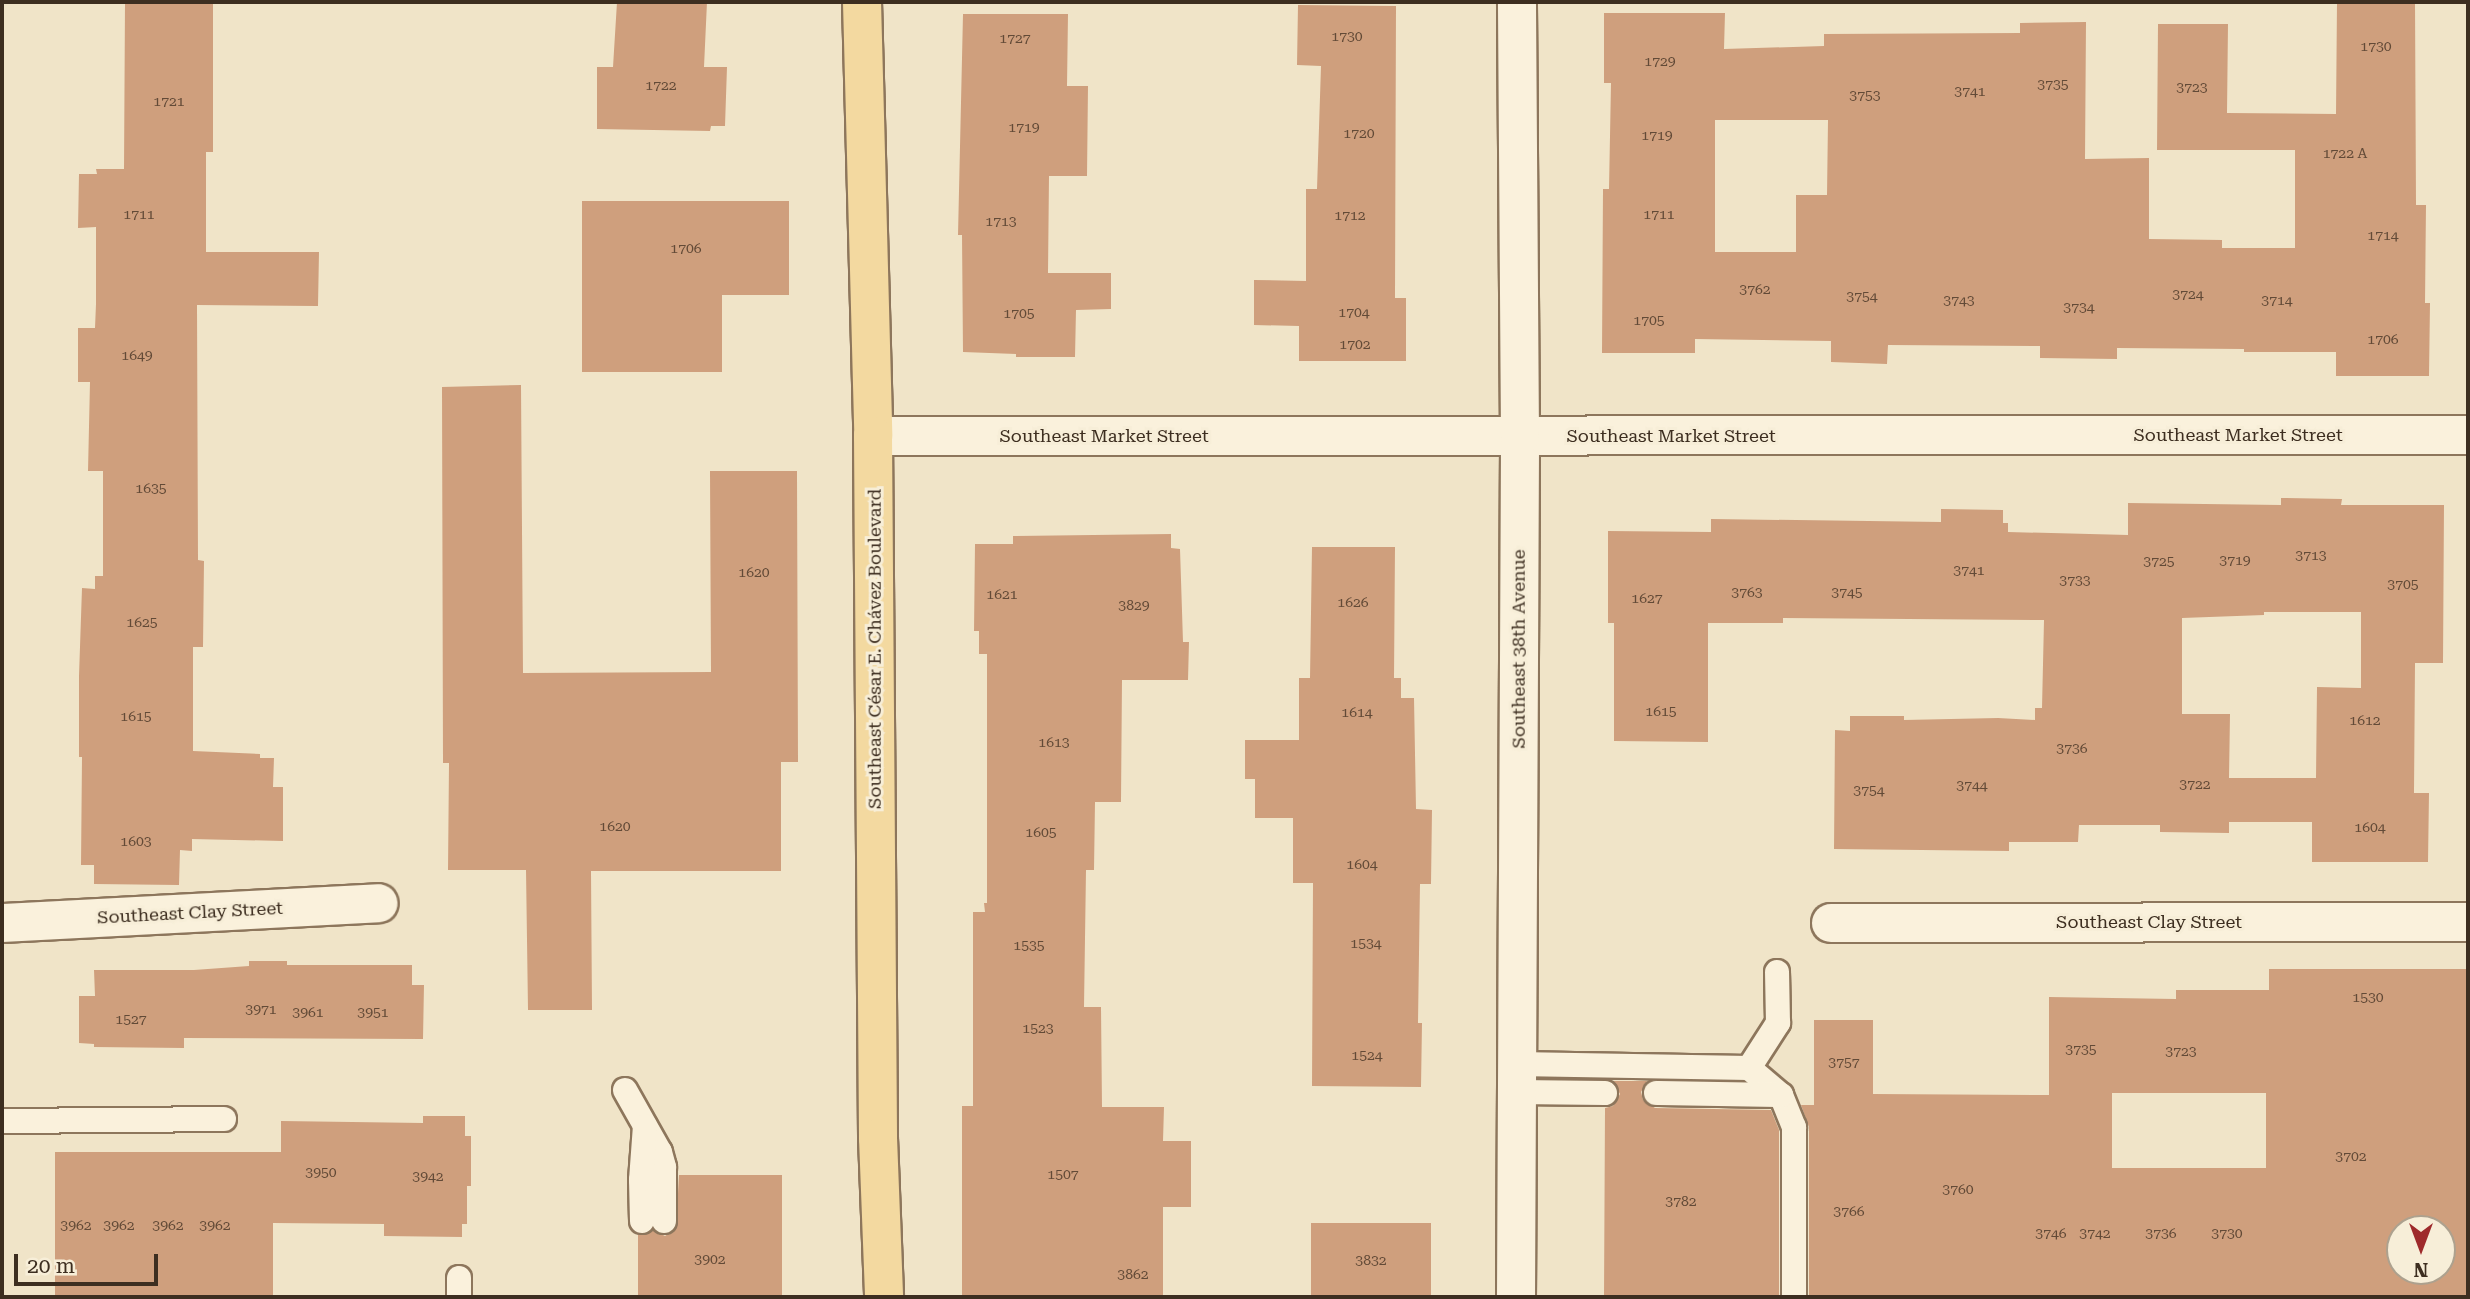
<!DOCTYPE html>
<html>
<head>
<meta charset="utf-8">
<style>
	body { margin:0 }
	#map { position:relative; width:2470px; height:1299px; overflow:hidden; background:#f0e4c8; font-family:"Roboto Serif",serif }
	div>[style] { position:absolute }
	.building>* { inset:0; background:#cf9f7d; transform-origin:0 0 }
	.roads { filter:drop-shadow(2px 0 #8d765c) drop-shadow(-2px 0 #8d765c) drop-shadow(0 2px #8d765c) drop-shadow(0 -2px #8d765c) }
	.lane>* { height:24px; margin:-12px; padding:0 12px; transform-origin:12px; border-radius:12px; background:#faf1dc }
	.street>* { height:38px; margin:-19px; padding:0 19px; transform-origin:19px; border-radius:19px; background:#faf1dc }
	.primary>* { height:38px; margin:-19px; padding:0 19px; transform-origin:19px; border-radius:19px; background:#f3d9a0 }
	span { translate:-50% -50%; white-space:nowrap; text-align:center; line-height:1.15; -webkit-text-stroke:6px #f7eed8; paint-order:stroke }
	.number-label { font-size:14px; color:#624a37 }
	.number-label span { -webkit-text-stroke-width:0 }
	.street-label { font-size:18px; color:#3d2e20 }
	.frame { position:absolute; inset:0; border:4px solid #3d2e20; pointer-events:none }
	.north { position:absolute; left:2386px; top:1215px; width:70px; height:70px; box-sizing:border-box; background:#f7eed8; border:2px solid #ada18e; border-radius:50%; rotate:180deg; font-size:19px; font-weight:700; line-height:28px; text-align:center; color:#3d2e20 }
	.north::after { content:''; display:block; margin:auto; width:24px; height:32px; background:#9e2a2b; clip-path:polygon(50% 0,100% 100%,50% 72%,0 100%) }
	.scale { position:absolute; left:14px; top:1254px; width:144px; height:32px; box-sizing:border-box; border:4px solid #3d2e20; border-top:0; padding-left:9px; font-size:21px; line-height:24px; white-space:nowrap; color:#3d2e20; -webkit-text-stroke:5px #f7eed8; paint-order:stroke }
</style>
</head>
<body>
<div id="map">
	<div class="building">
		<i style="clip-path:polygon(125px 2px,213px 2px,213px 152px,206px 152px,206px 252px,319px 252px,318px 306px,197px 305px,198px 560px,204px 561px,203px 647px,193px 647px,193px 751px,260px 754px,260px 758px,274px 758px,273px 787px,283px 787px,283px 841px,192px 839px,192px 851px,180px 850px,179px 885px,94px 884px,94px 865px,81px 865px,82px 757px,79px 757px,79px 676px,82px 588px,95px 589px,95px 576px,103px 576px,103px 471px,88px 471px,90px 382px,78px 382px,78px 328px,95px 328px,96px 304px,96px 227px,78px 228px,79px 174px,97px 174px,96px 169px,124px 169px)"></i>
		<i style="clip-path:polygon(617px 2px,707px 2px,704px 67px,727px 67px,725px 126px,711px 126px,710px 131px,597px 129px,597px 67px,613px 67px)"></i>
		<i style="clip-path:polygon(evenodd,2337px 2px,2415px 2px,2416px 205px,2426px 205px,2425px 303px,2430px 303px,2429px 376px,2336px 376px,2336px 352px,2244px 352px,2244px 349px,2117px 348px,2117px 359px,2040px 358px,2040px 346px,1888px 345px,1887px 364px,1831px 362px,1831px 341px,1695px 339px,1695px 353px,1602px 353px,1603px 189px,1609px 189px,1611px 83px,1604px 83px,1604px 13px,1725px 13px,1724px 49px,1824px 46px,1824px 34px,2020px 33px,2020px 23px,2086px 22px,2085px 159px,2149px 158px,2149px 239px,2222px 240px,2222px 248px,2295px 248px,2295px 150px,2157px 150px,2158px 24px,2228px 24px,2227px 113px,2336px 114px,2337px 2px,1715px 120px,1828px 120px,1827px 195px,1796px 195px,1796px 252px,1715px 252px,1715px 120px)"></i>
		<i style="clip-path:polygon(1298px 5px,1396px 6px,1395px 298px,1406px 298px,1406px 361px,1299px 361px,1299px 326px,1254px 325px,1254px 280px,1306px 281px,1306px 189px,1317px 189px,1321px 66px,1297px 65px)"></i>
		<i style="clip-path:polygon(963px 14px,1068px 14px,1067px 86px,1088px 86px,1087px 176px,1049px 176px,1048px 273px,1111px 273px,1111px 309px,1076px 310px,1075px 357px,1016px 357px,1016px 354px,963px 352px,962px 235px,958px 235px)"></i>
		<i style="clip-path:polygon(582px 201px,789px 201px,789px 295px,722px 295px,722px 372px,582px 372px)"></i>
		<i style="clip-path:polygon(521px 385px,523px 673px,711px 672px,710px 471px,797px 471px,798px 762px,781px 762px,781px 871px,591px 871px,592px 1010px,528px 1010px,526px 870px,448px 870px,449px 763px,443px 763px,442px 387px)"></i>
		<i style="clip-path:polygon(evenodd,2281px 498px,2342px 499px,2341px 505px,2444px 505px,2443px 663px,2415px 663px,2414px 793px,2429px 793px,2428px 862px,2312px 862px,2312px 822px,2229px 822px,2229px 833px,2160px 832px,2160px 825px,2079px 825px,2078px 842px,2009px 842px,2009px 851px,1834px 849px,1835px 730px,1850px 731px,1850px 716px,1904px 716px,1904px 720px,1998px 718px,2035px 720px,2035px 708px,2042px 708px,2044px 620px,1783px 618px,1783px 623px,1708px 623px,1708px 742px,1614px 741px,1614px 623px,1608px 623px,1608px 531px,1711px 532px,1711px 519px,1941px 522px,1941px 509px,2003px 510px,2003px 523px,2008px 523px,2008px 532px,2128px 535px,2128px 503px,2281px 505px,2281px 498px,2264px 612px,2361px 612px,2361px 688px,2317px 687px,2316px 778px,2229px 778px,2230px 714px,2182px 714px,2182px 618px,2264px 615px,2264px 612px)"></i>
		<i style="clip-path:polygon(1171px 534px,1171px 548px,1180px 549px,1183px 642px,1189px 642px,1188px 680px,1122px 680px,1121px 802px,1095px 802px,1094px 870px,1086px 870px,1084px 1007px,1101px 1007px,1102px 1107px,1164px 1107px,1163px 1141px,1191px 1141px,1191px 1207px,1163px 1207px,1163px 1297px,962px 1297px,962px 1106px,973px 1106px,973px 912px,985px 912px,984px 903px,987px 903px,987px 654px,979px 654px,979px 631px,974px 631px,975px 544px,1013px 544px,1013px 536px)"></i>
		<i style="clip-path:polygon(1312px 547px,1395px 547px,1394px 678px,1401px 678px,1401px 698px,1414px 698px,1416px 809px,1432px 810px,1431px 884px,1420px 884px,1418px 1023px,1422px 1023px,1421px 1087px,1312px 1086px,1313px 883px,1293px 883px,1293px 818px,1255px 818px,1255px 779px,1245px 779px,1245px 740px,1299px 740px,1299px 678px,1310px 678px)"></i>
		<i style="clip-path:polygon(249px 961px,287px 961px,287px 965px,412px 965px,412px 985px,424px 985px,423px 1039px,184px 1038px,184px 1048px,94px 1047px,94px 1044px,79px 1043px,79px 996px,95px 996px,94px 970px,194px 970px,249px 966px)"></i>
		<i style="clip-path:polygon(evenodd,2269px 969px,2468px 969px,2468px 1297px,1809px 1297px,1809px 1127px,1801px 1105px,1814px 1105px,1814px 1020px,1873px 1020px,1873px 1094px,2049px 1095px,2049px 997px,2176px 999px,2176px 990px,2269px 990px,2269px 969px,2112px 1093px,2266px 1093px,2266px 1168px,2112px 1168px,2112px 1093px,2269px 969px,2400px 1229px,2442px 1229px,2442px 1271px,2400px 1271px,2400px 1229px)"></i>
		<i style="clip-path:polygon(1613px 1081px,1647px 1081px,1641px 1092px,1643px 1100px,1655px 1108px,1771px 1110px,1779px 1130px,1779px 1297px,1604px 1297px,1605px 1108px,1613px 1106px,1620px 1094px)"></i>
		<i style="clip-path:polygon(423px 1116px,465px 1116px,465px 1136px,471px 1136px,471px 1186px,467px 1186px,467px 1224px,462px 1224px,462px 1237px,384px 1236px,384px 1224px,273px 1223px,273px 1297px,55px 1297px,55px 1152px,281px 1152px,281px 1121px,423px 1123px)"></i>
		<i style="clip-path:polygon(679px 1175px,782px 1175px,782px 1297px,638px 1297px,638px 1235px,653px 1230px,665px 1236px,676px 1229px)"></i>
		<i style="left:1311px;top:1223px;width:120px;height:74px"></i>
	</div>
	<div class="roads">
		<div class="lane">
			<i style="left:1517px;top:1064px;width:232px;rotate:1deg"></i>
			<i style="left:1749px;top:1068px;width:54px;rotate:-57.2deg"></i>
			<i style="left:1778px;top:1023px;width:51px;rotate:-91.1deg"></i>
			<i style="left:1749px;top:1068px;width:42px;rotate:40.2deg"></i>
			<i style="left:1781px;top:1095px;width:35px;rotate:68deg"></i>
			<i style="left:1794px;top:1127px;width:170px;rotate:90deg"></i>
			<i style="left:625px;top:1090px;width:71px;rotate:60.6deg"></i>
			<i style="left:660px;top:1152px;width:16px;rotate:75deg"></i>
			<i style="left:664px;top:1167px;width:54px;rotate:90deg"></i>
			<i style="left:1517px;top:1092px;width:88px;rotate:0.7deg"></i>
			<i style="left:1656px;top:1093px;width:125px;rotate:0.9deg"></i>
			<i style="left:2px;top:1121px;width:222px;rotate:-0.5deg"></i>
			<i style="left:642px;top:1221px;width:41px;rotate:-91.4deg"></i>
			<i style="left:641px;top:1180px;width:54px;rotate:-85.8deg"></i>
			<i style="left:459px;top:1297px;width:19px;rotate:-90deg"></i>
		</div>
		<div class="street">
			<i style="left:873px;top:436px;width:1595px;rotate:-0.04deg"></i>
			<i style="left:2px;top:923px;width:377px;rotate:-3deg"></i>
			<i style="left:1831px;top:923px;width:637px;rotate:-0.09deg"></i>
			<i style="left:1516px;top:1297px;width:861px;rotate:-89.73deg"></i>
			<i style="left:1520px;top:436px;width:434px;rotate:-90.4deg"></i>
		</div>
		<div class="primary">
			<i style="left:862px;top:2px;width:434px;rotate:88.5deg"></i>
			<i style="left:873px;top:436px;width:702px;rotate:89.59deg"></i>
			<i style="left:878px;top:1138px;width:159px;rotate:87.8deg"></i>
		</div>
	</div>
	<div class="number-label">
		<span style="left:1347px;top:36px">1730</span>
		<span style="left:1015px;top:38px">1727</span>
		<span style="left:2376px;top:46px">1730</span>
		<span style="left:1660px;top:61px">1729</span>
		<span style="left:2053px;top:84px">3735</span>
		<span style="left:661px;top:85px">1722</span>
		<span style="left:2192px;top:87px">3723</span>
		<span style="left:1970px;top:91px">3741</span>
		<span style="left:1865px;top:95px">3753</span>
		<span style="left:169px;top:101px">1721</span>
		<span style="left:1024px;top:127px">1719</span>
		<span style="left:1359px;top:133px">1720</span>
		<span style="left:1657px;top:135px">1719</span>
		<span style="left:2345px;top:153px">1722 A</span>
		<span style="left:139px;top:214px">1711</span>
		<span style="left:1659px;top:214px">1711</span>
		<span style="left:1350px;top:215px">1712</span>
		<span style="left:1001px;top:221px">1713</span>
		<span style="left:2383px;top:235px">1714</span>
		<span style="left:686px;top:248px">1706</span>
		<span style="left:1755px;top:289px">3762</span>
		<span style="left:2188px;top:294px">3724</span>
		<span style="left:1862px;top:296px">3754</span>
		<span style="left:1959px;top:300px">3743</span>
		<span style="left:2277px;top:300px">3714</span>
		<span style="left:2079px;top:307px">3734</span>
		<span style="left:1354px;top:312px">1704</span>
		<span style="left:1019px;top:313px">1705</span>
		<span style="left:1649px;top:320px">1705</span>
		<span style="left:2383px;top:339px">1706</span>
		<span style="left:1355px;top:344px">1702</span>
		<span style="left:137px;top:355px">1649</span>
		<span style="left:151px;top:488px">1635</span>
		<span style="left:2311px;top:555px">3713</span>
		<span style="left:2235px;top:560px">3719</span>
		<span style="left:2159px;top:561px">3725</span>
		<span style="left:1969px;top:570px">3741</span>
		<span style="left:754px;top:572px">1620</span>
		<span style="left:2075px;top:580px">3733</span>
		<span style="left:2403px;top:584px">3705</span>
		<span style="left:1747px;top:592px">3763</span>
		<span style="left:1847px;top:592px">3745</span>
		<span style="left:1002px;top:594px">1621</span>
		<span style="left:1647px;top:598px">1627</span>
		<span style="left:1353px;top:602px">1626</span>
		<span style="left:1134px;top:605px">3829</span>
		<span style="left:142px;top:622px">1625</span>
		<span style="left:1661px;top:711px">1615</span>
		<span style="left:1357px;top:712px">1614</span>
		<span style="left:136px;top:716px">1615</span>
		<span style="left:2365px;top:720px">1612</span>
		<span style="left:1054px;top:742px">1613</span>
		<span style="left:2072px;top:748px">3736</span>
		<span style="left:2195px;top:784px">3722</span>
		<span style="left:1972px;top:785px">3744</span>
		<span style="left:1869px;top:790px">3754</span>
		<span style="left:615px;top:826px">1620</span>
		<span style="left:2370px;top:827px">1604</span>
		<span style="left:1041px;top:832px">1605</span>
		<span style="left:136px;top:841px">1603</span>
		<span style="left:1362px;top:864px">1604</span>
		<span style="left:1366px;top:943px">1534</span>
		<span style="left:1029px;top:945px">1535</span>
		<span style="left:2368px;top:997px">1530</span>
		<span style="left:261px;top:1009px">3971</span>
		<span style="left:308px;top:1012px">3961</span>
		<span style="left:373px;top:1012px">3951</span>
		<span style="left:131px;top:1019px">1527</span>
		<span style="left:1038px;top:1028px">1523</span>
		<span style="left:2081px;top:1049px">3735</span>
		<span style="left:2181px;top:1051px">3723</span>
		<span style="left:1367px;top:1055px">1524</span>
		<span style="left:1844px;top:1062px">3757</span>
		<span style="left:2351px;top:1156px">3702</span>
		<span style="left:321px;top:1172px">3950</span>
		<span style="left:1063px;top:1174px">1507</span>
		<span style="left:428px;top:1176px">3942</span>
		<span style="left:1958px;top:1189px">3760</span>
		<span style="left:1681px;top:1201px">3782</span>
		<span style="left:1849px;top:1211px">3766</span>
		<span style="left:76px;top:1225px">3962</span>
		<span style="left:119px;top:1225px">3962</span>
		<span style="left:168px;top:1225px">3962</span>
		<span style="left:215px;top:1225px">3962</span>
		<span style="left:2051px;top:1233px">3746</span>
		<span style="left:2095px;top:1233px">3742</span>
		<span style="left:2161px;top:1233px">3736</span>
		<span style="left:2227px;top:1233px">3730</span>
		<span style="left:710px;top:1259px">3902</span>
		<span style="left:1371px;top:1260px">3832</span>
		<span style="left:1133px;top:1274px">3862</span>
	</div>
	<div class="street-label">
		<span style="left:2238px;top:435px">Southeast Market Street</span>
		<span style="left:1104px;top:436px">Southeast Market Street</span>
		<span style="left:1671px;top:436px">Southeast Market Street</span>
		<span style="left:875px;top:649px;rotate:-90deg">Southeast César E. Chávez Boulevard</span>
		<span style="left:1519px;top:649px;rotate:-90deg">Southeast 38th Avenue</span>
		<span style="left:190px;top:913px;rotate:-3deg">Southeast Clay Street</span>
		<span style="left:2149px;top:922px">Southeast Clay Street</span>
	</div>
	<div class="frame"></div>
	<div class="north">N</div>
	<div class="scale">20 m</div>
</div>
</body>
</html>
